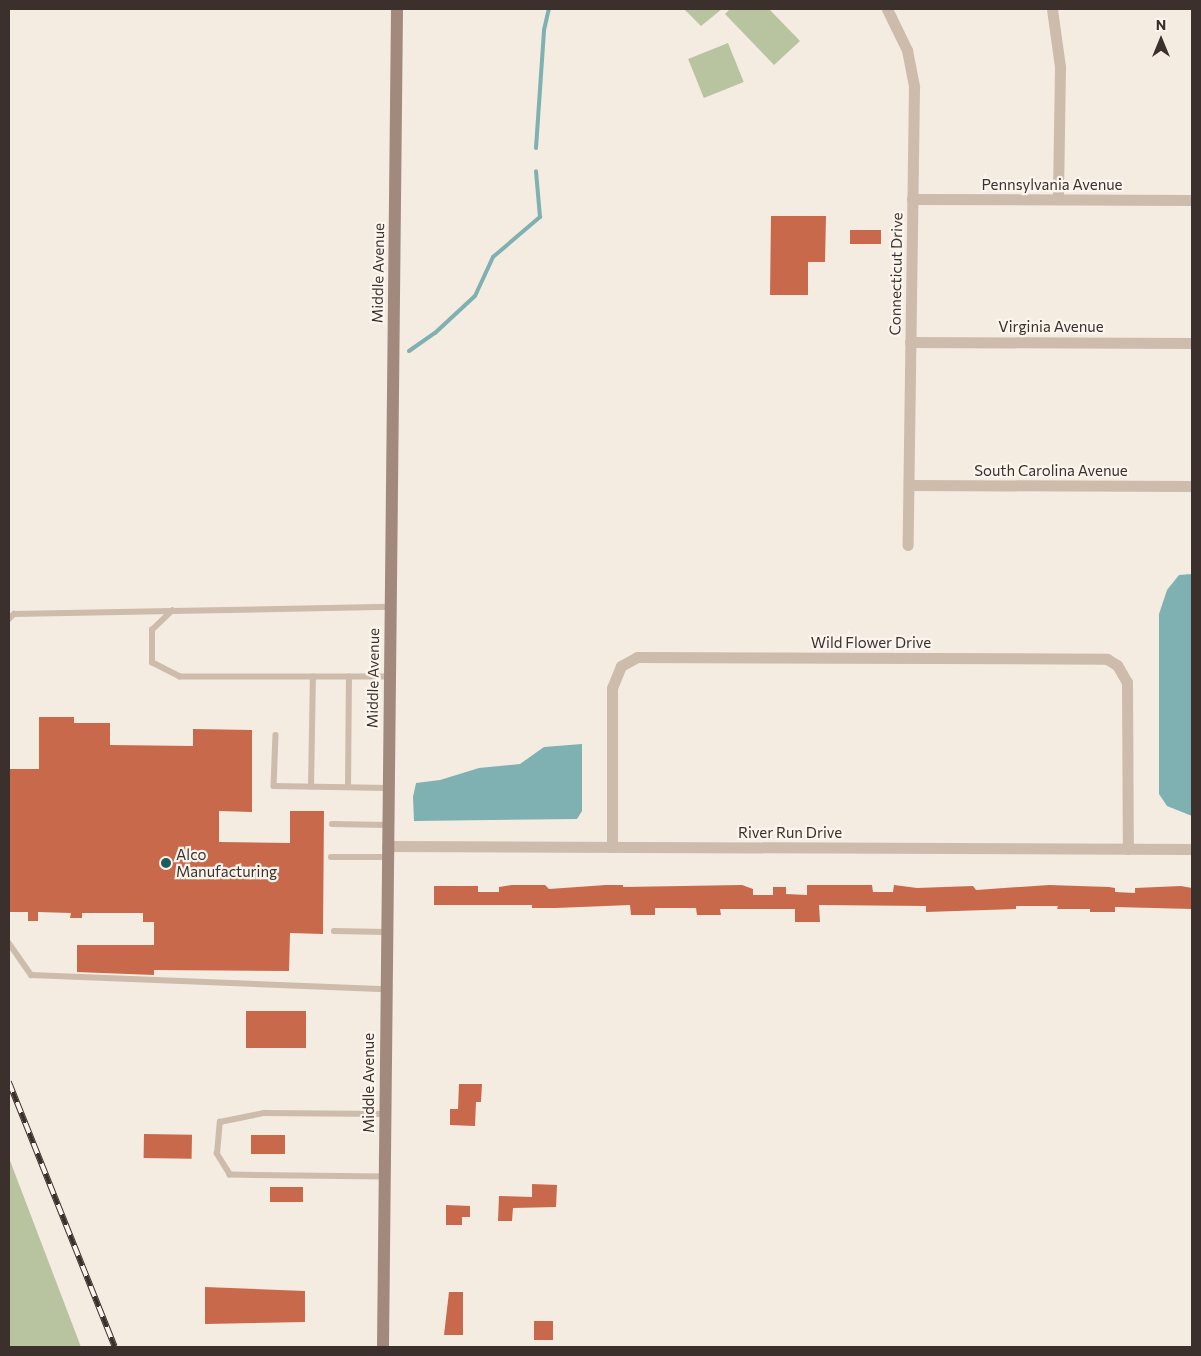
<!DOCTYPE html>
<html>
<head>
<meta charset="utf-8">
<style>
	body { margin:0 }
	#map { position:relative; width:1201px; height:1356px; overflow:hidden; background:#f4ebe1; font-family:Commissioner,sans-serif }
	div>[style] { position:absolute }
	.green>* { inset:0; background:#b8c4a0; transform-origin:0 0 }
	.water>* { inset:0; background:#7fb0b2 }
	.stream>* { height:4px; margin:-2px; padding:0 2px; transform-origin:2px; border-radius:2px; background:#7fb0b2 }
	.building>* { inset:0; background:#c8694b; transform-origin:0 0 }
	.lane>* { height:5.5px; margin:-2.75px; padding:0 2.75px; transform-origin:2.75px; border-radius:2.75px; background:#cdbbac }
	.street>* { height:11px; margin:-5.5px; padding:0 5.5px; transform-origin:5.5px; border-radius:5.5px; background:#cdbbac }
	.secondary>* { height:12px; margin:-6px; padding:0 6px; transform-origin:6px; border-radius:6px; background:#a18a7d }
	.rail>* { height:5.5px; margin-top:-2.75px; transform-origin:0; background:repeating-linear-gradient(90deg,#fbf5ee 0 11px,#3b302b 0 22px); box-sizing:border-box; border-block:1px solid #3b302b }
	.dots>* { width:14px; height:14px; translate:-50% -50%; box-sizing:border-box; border:2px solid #fbf5ee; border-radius:50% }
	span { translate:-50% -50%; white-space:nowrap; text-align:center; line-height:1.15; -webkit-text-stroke:4.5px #fbf5ee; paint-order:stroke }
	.street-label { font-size:15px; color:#3b302b }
	.poi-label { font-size:15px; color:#3b302b }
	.left { translate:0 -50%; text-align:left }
	.frame { position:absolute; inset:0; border:10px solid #3b302b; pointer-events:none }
	.north { position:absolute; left:1136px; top:15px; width:50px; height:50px; -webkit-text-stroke:4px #fbf5ee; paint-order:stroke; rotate:0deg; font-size:14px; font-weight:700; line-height:20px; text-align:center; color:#3b302b }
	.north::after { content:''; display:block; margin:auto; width:18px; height:22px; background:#3b302b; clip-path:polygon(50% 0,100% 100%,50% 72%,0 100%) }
</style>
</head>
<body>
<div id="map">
	<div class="green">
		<i style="clip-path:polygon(684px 9px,722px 9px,701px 26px)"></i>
		<i style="clip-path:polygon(730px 9px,769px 9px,800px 41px,774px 65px,725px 14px)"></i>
		<i style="left:728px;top:43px;width:42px;height:43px;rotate:68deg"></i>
		<i style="clip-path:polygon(9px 1158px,81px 1347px,9px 1347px)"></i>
	</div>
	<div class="water">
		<i style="clip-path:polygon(1192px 574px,1192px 816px,1167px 806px,1159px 794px,1159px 614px,1167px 590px,1179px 575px)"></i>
		<i style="clip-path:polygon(582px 744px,582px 811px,577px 819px,414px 821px,413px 797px,416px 783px,440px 780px,479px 768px,520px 764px,544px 747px)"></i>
	</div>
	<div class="stream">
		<i style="left:536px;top:148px;width:118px;rotate:-86.1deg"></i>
		<i style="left:544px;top:30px;width:22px;rotate:-77deg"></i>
		<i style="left:409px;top:351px;width:32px;rotate:-35deg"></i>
		<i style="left:435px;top:333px;width:54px;rotate:-42.8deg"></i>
		<i style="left:475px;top:296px;width:43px;rotate:-65.2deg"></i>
		<i style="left:493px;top:257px;width:62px;rotate:-40.4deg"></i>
		<i style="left:540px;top:217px;width:46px;rotate:-95deg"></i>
	</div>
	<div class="building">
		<i style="clip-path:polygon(771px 216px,826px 216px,825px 262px,808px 262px,808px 295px,770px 295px)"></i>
		<i style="left:850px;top:230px;width:31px;height:14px"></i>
		<i style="clip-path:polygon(39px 717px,74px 717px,74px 723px,110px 723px,110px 745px,193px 746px,193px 729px,252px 730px,252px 812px,219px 811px,219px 842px,290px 843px,290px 811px,324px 811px,323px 934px,290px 933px,289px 971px,154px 970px,154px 975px,77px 972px,77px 945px,154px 945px,154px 922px,143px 922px,143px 913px,82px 913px,82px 918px,70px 918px,71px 913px,38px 912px,38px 921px,28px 921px,28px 912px,9px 912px,9px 769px,39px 769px)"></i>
		<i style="clip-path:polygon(512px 885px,545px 885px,549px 889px,606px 885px,623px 885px,623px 887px,742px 885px,753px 889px,753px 895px,773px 895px,773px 887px,786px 887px,786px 894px,807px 895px,807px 885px,872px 885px,873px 892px,893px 892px,894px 885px,917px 888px,973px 886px,976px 890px,1049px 885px,1109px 887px,1115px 888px,1115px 892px,1135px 893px,1135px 888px,1181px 886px,1192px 888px,1192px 909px,1115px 907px,1115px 912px,1090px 912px,1090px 909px,1057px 909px,1058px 906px,1016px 906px,1016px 909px,926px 912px,926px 906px,819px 905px,820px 922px,795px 922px,795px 909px,720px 909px,721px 915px,697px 915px,696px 908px,655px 908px,655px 915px,631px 915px,630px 905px,556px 908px,532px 908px,532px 905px,434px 905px,434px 886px,478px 886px,478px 892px,499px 892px,499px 887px)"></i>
		<i style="left:246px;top:1011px;width:60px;height:37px"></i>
		<i style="clip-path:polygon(459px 1084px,482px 1084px,481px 1102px,476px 1102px,475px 1126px,450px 1125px,450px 1109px,458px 1109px)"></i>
		<i style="left:144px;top:1134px;width:48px;height:24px;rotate:1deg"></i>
		<i style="left:251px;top:1135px;width:34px;height:19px"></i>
		<i style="clip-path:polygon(532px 1184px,557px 1185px,556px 1207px,513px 1208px,512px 1221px,498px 1221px,499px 1196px,532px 1197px)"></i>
		<i style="left:270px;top:1187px;width:33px;height:15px"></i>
		<i style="clip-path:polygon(446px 1205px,470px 1206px,470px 1217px,462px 1217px,462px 1225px,446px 1225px)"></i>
		<i style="clip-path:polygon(205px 1287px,305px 1291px,305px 1322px,205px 1324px)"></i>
		<i style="clip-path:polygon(449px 1292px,463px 1292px,463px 1335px,444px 1335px)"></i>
		<i style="left:534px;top:1321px;width:19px;height:19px"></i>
	</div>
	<div class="lane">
		<i style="left:9px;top:619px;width:7px;rotate:-45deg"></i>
		<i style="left:14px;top:614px;width:158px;rotate:-1.1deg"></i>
		<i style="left:389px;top:677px;width:209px;rotate:180deg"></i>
		<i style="left:180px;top:677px;width:31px;rotate:-153deg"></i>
		<i style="left:152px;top:663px;width:33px;rotate:-90deg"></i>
		<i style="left:152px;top:630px;width:28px;rotate:-44deg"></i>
		<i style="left:172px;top:611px;width:218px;rotate:-1.1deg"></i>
		<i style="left:276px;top:735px;width:51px;rotate:92.2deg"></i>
		<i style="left:274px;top:786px;width:114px;rotate:1deg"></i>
		<i style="left:311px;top:787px;width:110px;rotate:-89deg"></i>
		<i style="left:348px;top:787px;width:110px;rotate:-89.5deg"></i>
		<i style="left:332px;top:824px;width:56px;rotate:1deg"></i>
		<i style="left:331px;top:857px;width:56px"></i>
		<i style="left:334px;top:931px;width:52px;rotate:1.1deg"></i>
		<i style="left:9px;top:943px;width:39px;rotate:55deg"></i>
		<i style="left:31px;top:975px;width:355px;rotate:2.3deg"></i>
		<i style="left:384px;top:1177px;width:154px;rotate:-179.3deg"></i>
		<i style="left:230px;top:1175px;width:25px;rotate:-122deg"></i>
		<i style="left:217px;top:1154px;width:32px;rotate:-85deg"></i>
		<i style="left:220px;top:1122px;width:45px;rotate:-11.6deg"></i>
		<i style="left:264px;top:1113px;width:121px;rotate:0.5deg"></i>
	</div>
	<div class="street">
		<i style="left:887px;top:9px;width:46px;rotate:64deg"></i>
		<i style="left:907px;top:50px;width:38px;rotate:79deg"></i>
		<i style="left:914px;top:87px;width:458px;rotate:90.8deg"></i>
		<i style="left:1052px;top:9px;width:59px;rotate:82.1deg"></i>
		<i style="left:1060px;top:67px;width:132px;rotate:90.9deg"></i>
		<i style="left:912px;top:199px;width:280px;rotate:0.2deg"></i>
		<i style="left:910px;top:342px;width:282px;rotate:0.2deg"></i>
		<i style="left:909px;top:485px;width:283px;rotate:0.2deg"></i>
		<i style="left:387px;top:846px;width:805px;rotate:0.21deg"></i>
		<i style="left:612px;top:847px;width:159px;rotate:-90deg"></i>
		<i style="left:612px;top:688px;width:24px;rotate:-68deg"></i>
		<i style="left:621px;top:666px;width:18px;rotate:-29deg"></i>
		<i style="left:637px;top:657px;width:470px;rotate:0.2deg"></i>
		<i style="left:1107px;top:659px;width:12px;rotate:31deg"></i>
		<i style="left:1117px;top:665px;width:20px;rotate:60deg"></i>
		<i style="left:1127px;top:682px;width:167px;rotate:89.7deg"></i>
	</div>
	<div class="secondary">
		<i style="left:383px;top:1347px;width:1338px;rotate:-89.4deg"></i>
	</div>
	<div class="rail">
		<i style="left:9px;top:1082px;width:285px;rotate:68.2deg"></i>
	</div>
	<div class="dots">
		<i style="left:166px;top:863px;background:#1f5a5e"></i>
	</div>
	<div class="street-label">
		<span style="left:1052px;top:185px">Pennsylvania Avenue</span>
		<span style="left:378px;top:273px;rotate:-89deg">Middle Avenue</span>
		<span style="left:896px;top:274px;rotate:-89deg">Connecticut Drive</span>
		<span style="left:1051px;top:327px">Virginia Avenue</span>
		<span style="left:1051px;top:471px">South Carolina Avenue</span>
		<span style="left:871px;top:643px">Wild Flower Drive</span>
		<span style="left:373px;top:678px;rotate:-89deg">Middle Avenue</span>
		<span style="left:790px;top:833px">River Run Drive</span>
		<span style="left:369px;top:1083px;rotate:-90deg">Middle Avenue</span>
	</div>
	<div class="poi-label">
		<span class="left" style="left:176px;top:863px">Alco<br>Manufacturing</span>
	</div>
	<div class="frame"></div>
	<div class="north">N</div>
</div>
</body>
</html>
